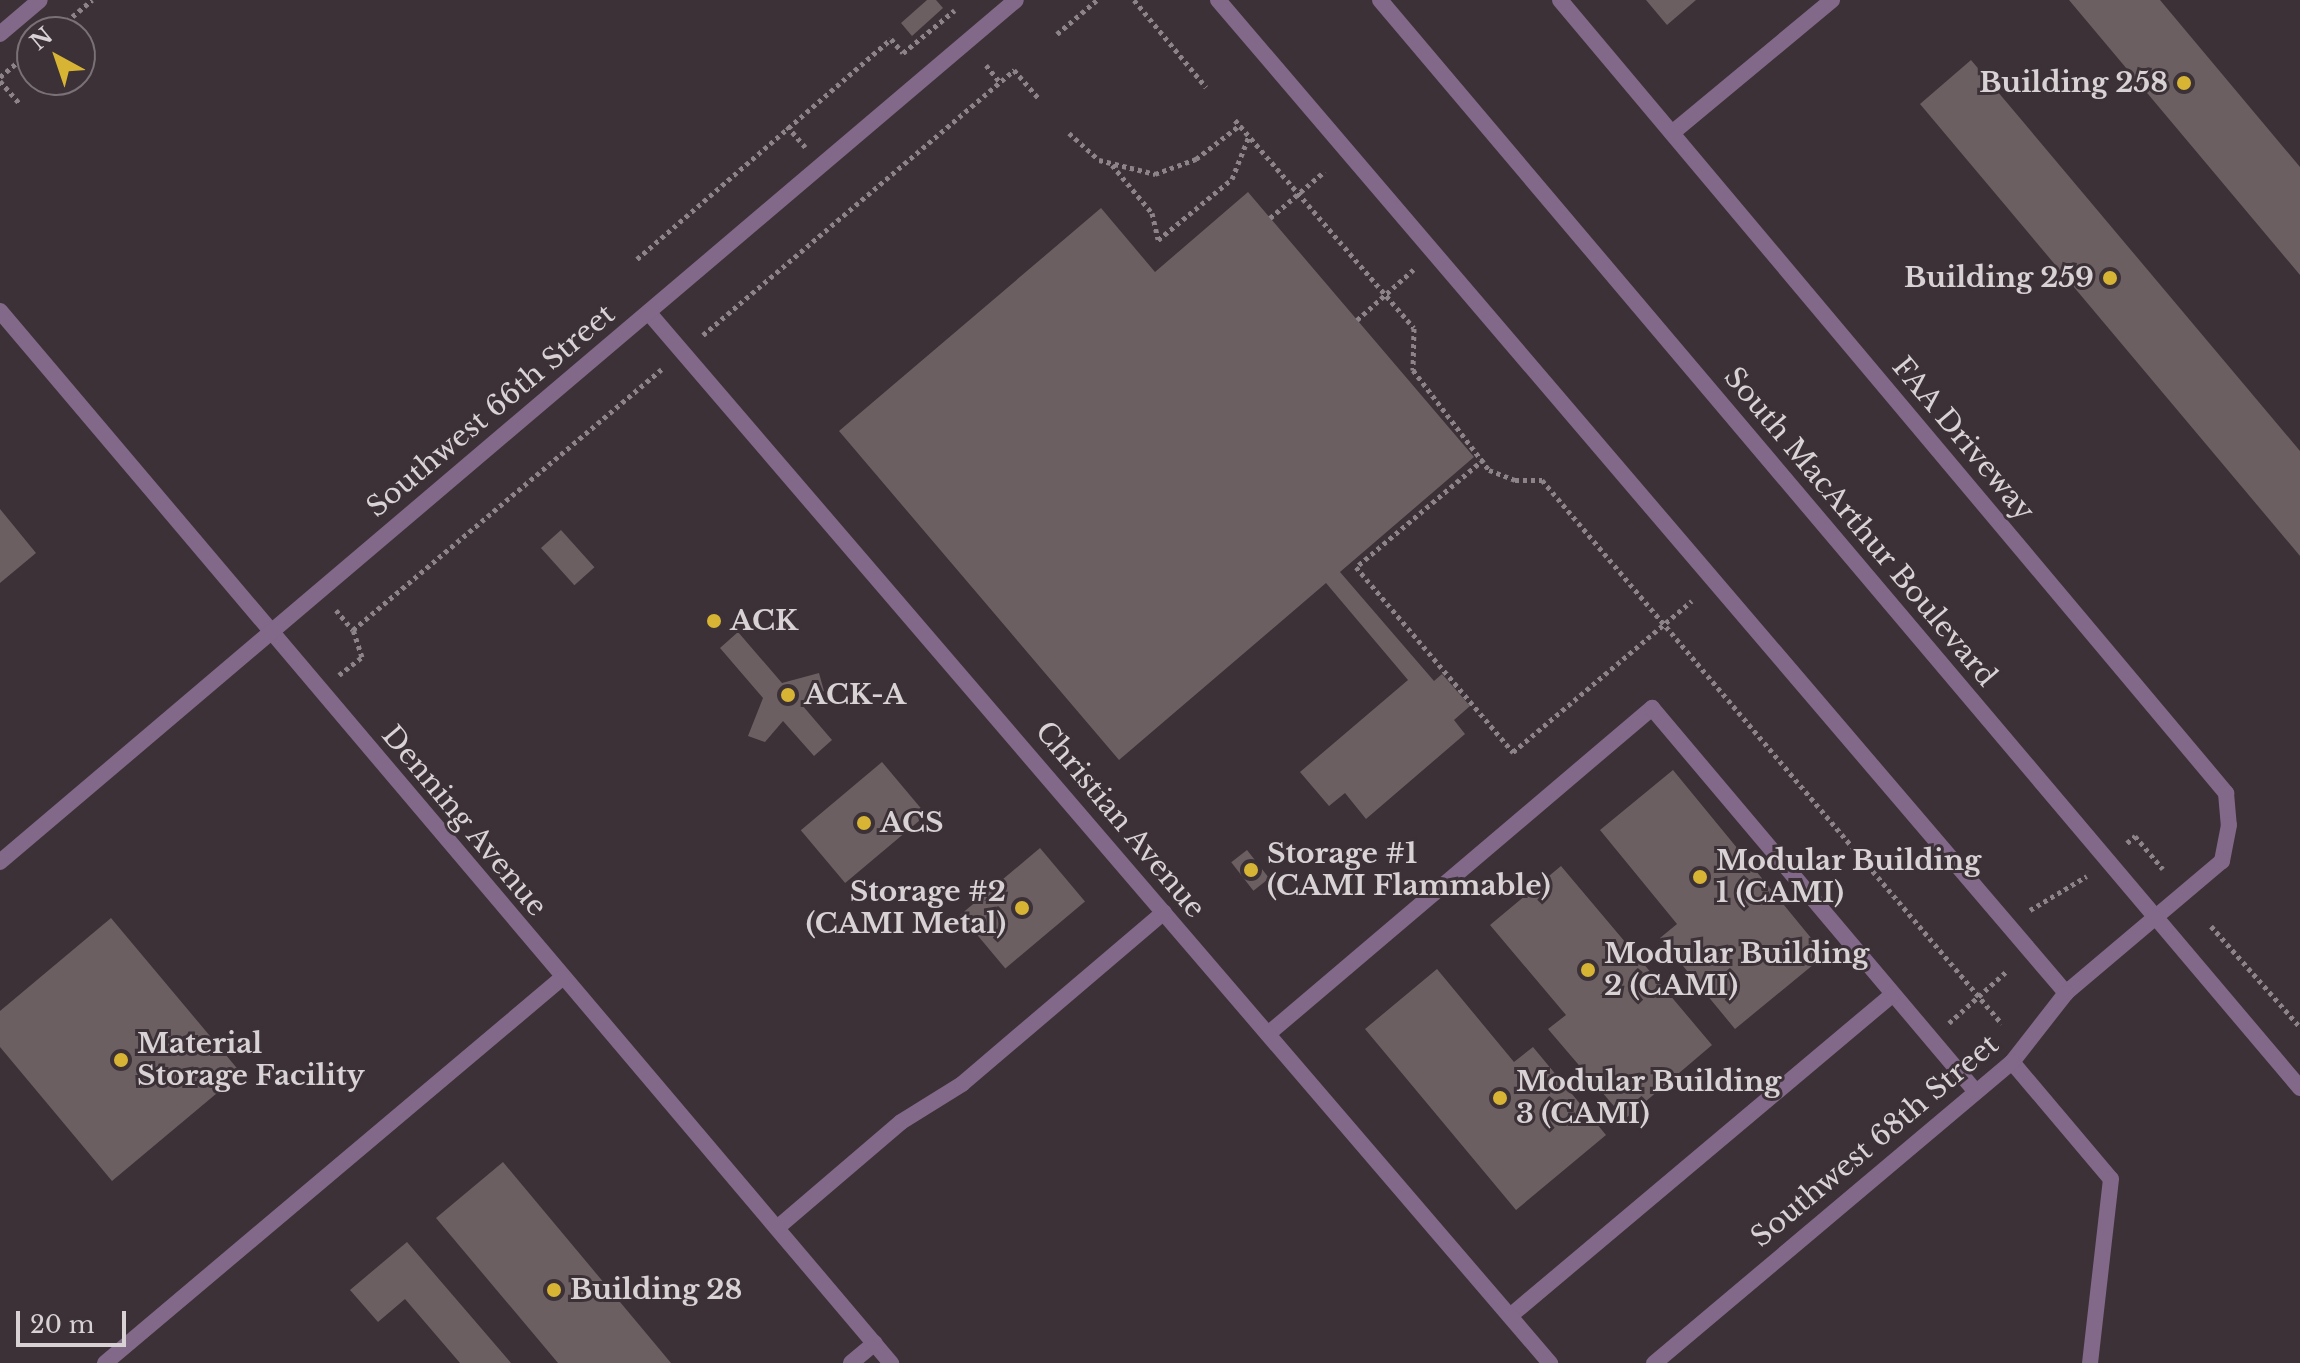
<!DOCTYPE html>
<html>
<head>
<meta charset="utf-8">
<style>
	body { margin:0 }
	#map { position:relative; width:2300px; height:1363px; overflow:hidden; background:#3b3137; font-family:"Libre Baskerville",serif }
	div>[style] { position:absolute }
	.building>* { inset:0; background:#6c5f62; transform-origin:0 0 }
	.path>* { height:5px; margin-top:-2.5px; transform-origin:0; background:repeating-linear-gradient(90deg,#8c8488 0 4px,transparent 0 8px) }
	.lane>* { height:16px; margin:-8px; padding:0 8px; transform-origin:8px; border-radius:8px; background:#826889 }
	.street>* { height:16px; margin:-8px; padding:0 8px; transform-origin:8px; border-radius:8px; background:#826889 }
	.dots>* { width:22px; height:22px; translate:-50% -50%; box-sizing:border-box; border:4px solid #3b3137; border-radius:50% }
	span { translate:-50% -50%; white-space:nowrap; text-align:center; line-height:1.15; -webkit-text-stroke:6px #3b3137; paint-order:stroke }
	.poi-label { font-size:28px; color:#d8d2d5; font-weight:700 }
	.right { translate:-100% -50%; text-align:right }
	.left { translate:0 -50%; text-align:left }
	.street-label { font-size:28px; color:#d8d2d5 }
	.north { position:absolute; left:16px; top:16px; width:80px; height:80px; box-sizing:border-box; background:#3b3137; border:2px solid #7a7176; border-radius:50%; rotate:320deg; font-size:22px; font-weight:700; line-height:32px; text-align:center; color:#d8d2d5 }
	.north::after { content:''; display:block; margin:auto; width:28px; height:36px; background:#d8b434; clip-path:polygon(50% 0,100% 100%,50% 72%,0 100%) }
	.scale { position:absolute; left:16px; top:1311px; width:110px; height:36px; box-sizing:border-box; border:4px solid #d8d2d5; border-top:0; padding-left:10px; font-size:24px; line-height:28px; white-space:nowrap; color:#d8d2d5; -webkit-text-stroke:6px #3b3137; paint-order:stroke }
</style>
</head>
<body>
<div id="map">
	<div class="building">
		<i style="clip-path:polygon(927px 0,936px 0,943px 8px,912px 36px,901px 23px)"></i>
		<i style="clip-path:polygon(1646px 0,1696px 0,1667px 25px)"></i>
		<i style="clip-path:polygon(2069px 0,2160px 0,2300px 167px,2300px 275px)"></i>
		<i style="clip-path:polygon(1971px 60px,2300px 451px,2300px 556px,1920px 104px)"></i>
		<i style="clip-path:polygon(1248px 192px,1474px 457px,1340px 572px,1434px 681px,1442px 674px,1470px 706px,1454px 720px,1465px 734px,1366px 819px,1345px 793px,1329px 806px,1300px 772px,1408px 680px,1326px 583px,1119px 760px,839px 431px,1101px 208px,1155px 272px)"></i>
		<i style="clip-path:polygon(0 509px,36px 553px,0 583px)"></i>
		<i style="left:561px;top:530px;width:50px;height:27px;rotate:48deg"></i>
		<i style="left:715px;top:610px;width:15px;height:16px;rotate:48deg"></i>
		<i style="clip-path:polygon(738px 632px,782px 683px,819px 673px,824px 691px,802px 705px,832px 740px,814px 756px,783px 721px,765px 742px,748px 736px,763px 698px,720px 648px)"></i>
		<i style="left:882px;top:762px;width:69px;height:106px;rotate:50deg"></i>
		<i style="clip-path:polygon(1673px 770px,1825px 955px,1735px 1029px,1660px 938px,1677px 924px,1600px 830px)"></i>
		<i style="left:1040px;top:848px;width:70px;height:104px;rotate:50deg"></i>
		<i style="left:1247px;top:850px;width:36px;height:20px;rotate:52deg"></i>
		<i style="clip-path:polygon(1561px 866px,1712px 1045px,1625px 1119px,1548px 1029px,1566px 1015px,1490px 925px)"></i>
		<i style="clip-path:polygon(111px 918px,241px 1073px,112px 1181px,0 1047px,0 1011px)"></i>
		<i style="clip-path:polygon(1437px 969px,1514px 1062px,1533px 1047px,1606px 1135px,1516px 1210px,1365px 1029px)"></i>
		<i style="clip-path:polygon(503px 1162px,671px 1363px,558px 1363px,436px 1218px)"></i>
		<i style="clip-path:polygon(407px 1242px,511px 1363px,460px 1363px,405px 1299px,378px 1322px,350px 1290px)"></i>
	</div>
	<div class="path">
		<i style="left:1134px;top:0;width:113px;rotate:50.4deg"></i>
		<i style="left:54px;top:32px;width:50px;rotate:-40.1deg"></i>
		<i style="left:1057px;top:34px;width:52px;rotate:-40.4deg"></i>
		<i style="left:986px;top:65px;width:22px;rotate:51deg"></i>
		<i style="left:0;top:77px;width:42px;rotate:-40.2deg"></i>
		<i style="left:0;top:81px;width:29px;rotate:49deg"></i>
		<i style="left:1235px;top:120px;width:274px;rotate:49.3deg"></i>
		<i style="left:1414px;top:328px;width:42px;rotate:91.4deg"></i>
		<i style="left:1413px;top:370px;width:126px;rotate:52.8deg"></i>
		<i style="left:1489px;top:470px;width:28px;rotate:21deg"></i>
		<i style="left:1515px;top:480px;width:27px"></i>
		<i style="left:1542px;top:480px;width:712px;rotate:49.78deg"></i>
		<i style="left:787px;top:126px;width:28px;rotate:49deg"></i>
		<i style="left:1069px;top:133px;width:40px;rotate:42deg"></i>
		<i style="left:1099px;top:160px;width:58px;rotate:14deg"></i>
		<i style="left:1155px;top:174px;width:44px;rotate:-20.1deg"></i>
		<i style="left:1196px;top:159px;width:56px;rotate:-37.7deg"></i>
		<i style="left:1112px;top:165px;width:62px;rotate:50.2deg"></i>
		<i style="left:1152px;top:213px;width:27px;rotate:77deg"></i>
		<i style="left:1270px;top:218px;width:72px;rotate:-40.5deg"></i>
		<i style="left:1158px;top:240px;width:96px;rotate:-39.5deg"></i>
		<i style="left:1232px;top:179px;width:46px;rotate:-68.4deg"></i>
		<i style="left:637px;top:259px;width:336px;rotate:-40.9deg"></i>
		<i style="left:891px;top:39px;width:18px;rotate:49deg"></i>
		<i style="left:903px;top:53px;width:67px;rotate:-39.6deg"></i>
		<i style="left:1357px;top:320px;width:76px;rotate:-41.8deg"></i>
		<i style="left:703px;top:335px;width:409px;rotate:-40.4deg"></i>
		<i style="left:1014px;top:70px;width:38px;rotate:49deg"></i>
		<i style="left:1484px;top:459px;width:167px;rotate:139.8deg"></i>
		<i style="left:1356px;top:567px;width:243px;rotate:49.7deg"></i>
		<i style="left:1513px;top:752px;width:234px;rotate:-40.2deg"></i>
		<i style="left:336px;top:610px;width:26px;rotate:50deg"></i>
		<i style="left:339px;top:675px;width:29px;rotate:-38deg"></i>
		<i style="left:362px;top:657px;width:28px;rotate:-108deg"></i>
		<i style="left:353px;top:630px;width:404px;rotate:-40.2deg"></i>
		<i style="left:2127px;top:843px;width:11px;rotate:-41deg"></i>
		<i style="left:2135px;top:836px;width:43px;rotate:49.7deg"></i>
		<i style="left:2030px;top:910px;width:66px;rotate:-30.8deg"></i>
		<i style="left:2211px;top:926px;width:135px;rotate:48.6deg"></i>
		<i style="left:1949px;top:1023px;width:78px;rotate:-41.9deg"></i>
	</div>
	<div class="lane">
		<i style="left:0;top:34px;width:52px;rotate:-40.4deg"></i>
		<i style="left:1672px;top:133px;width:208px;rotate:-39.7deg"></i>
		<i style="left:1268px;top:1034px;width:504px;rotate:-40.33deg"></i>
		<i style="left:1652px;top:708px;width:502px;rotate:49.84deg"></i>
		<i style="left:2012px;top:1062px;width:153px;rotate:49.8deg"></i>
		<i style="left:2111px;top:1179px;width:185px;rotate:96.5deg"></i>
		<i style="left:777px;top:1228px;width:163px;rotate:-40.5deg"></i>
		<i style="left:901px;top:1122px;width:72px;rotate:-31.9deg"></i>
		<i style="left:962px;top:1084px;width:265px;rotate:-40.4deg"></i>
		<i style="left:1510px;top:1316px;width:500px;rotate:-40.05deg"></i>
		<i style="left:851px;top:1363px;width:31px;rotate:-40deg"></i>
	</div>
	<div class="street">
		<i style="left:1218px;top:0;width:1306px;rotate:49.5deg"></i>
		<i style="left:1380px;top:0;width:1425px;rotate:49.78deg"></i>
		<i style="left:1560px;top:0;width:1036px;rotate:49.97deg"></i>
		<i style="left:2226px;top:793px;width:32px;rotate:85deg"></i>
		<i style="left:2229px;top:825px;width:37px;rotate:101deg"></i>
		<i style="left:2222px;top:861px;width:204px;rotate:139.8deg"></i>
		<i style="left:2066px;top:993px;width:88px;rotate:128deg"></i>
		<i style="left:2012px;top:1062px;width:468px;rotate:139.9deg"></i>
		<i style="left:0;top:311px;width:1379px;rotate:49.74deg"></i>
		<i style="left:649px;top:313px;width:1384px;rotate:49.37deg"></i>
		<i style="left:0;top:862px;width:1332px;rotate:-40.31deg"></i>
		<i style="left:105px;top:1363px;width:598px;rotate:-40.11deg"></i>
	</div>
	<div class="dots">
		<i style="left:2184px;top:83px;background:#d8b434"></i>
		<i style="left:2110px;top:278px;background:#d8b434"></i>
		<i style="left:714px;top:621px;background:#d8b434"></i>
		<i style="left:788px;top:695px;background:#d8b434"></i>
		<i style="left:864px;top:823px;background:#d8b434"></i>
		<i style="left:1251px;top:870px;background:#d8b434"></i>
		<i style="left:1700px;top:877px;background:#d8b434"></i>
		<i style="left:1022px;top:908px;background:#d8b434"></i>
		<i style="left:1588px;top:970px;background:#d8b434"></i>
		<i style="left:121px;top:1060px;background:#d8b434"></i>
		<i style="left:1500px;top:1098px;background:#d8b434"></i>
		<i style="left:554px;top:1290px;background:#d8b434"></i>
	</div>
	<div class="poi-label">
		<span class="right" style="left:2168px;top:83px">Building 258</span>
		<span class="right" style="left:2094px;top:278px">Building 259</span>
		<span class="left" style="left:730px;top:621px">ACK</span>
		<span class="left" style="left:804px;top:695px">ACK-A</span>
		<span class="left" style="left:880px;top:823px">ACS</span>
		<span class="left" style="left:1267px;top:870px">Storage #1<br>(CAMI Flammable)</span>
		<span class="left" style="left:1716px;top:877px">Modular Building<br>1 (CAMI)</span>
		<span class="right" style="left:1006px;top:908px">Storage #2<br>(CAMI Metal)</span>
		<span class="left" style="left:1604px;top:970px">Modular Building<br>2 (CAMI)</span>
		<span class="left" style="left:137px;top:1060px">Material<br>Storage Facility</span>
		<span class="left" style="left:1516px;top:1098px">Modular Building<br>3 (CAMI)</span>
		<span class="left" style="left:570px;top:1290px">Building 28</span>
	</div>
	<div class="street-label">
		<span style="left:491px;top:411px;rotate:-40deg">Southwest 66th Street</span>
		<span style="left:1963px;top:439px;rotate:50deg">FAA Driveway</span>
		<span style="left:1860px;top:527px;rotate:50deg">South MacArthur Boulevard</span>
		<span style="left:1120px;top:820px;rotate:50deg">Christian Avenue</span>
		<span style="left:464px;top:821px;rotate:50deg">Denning Avenue</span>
		<span style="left:1875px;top:1141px;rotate:-40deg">Southwest 68th Street</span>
	</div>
	<div class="north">N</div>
	<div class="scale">20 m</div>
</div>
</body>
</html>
